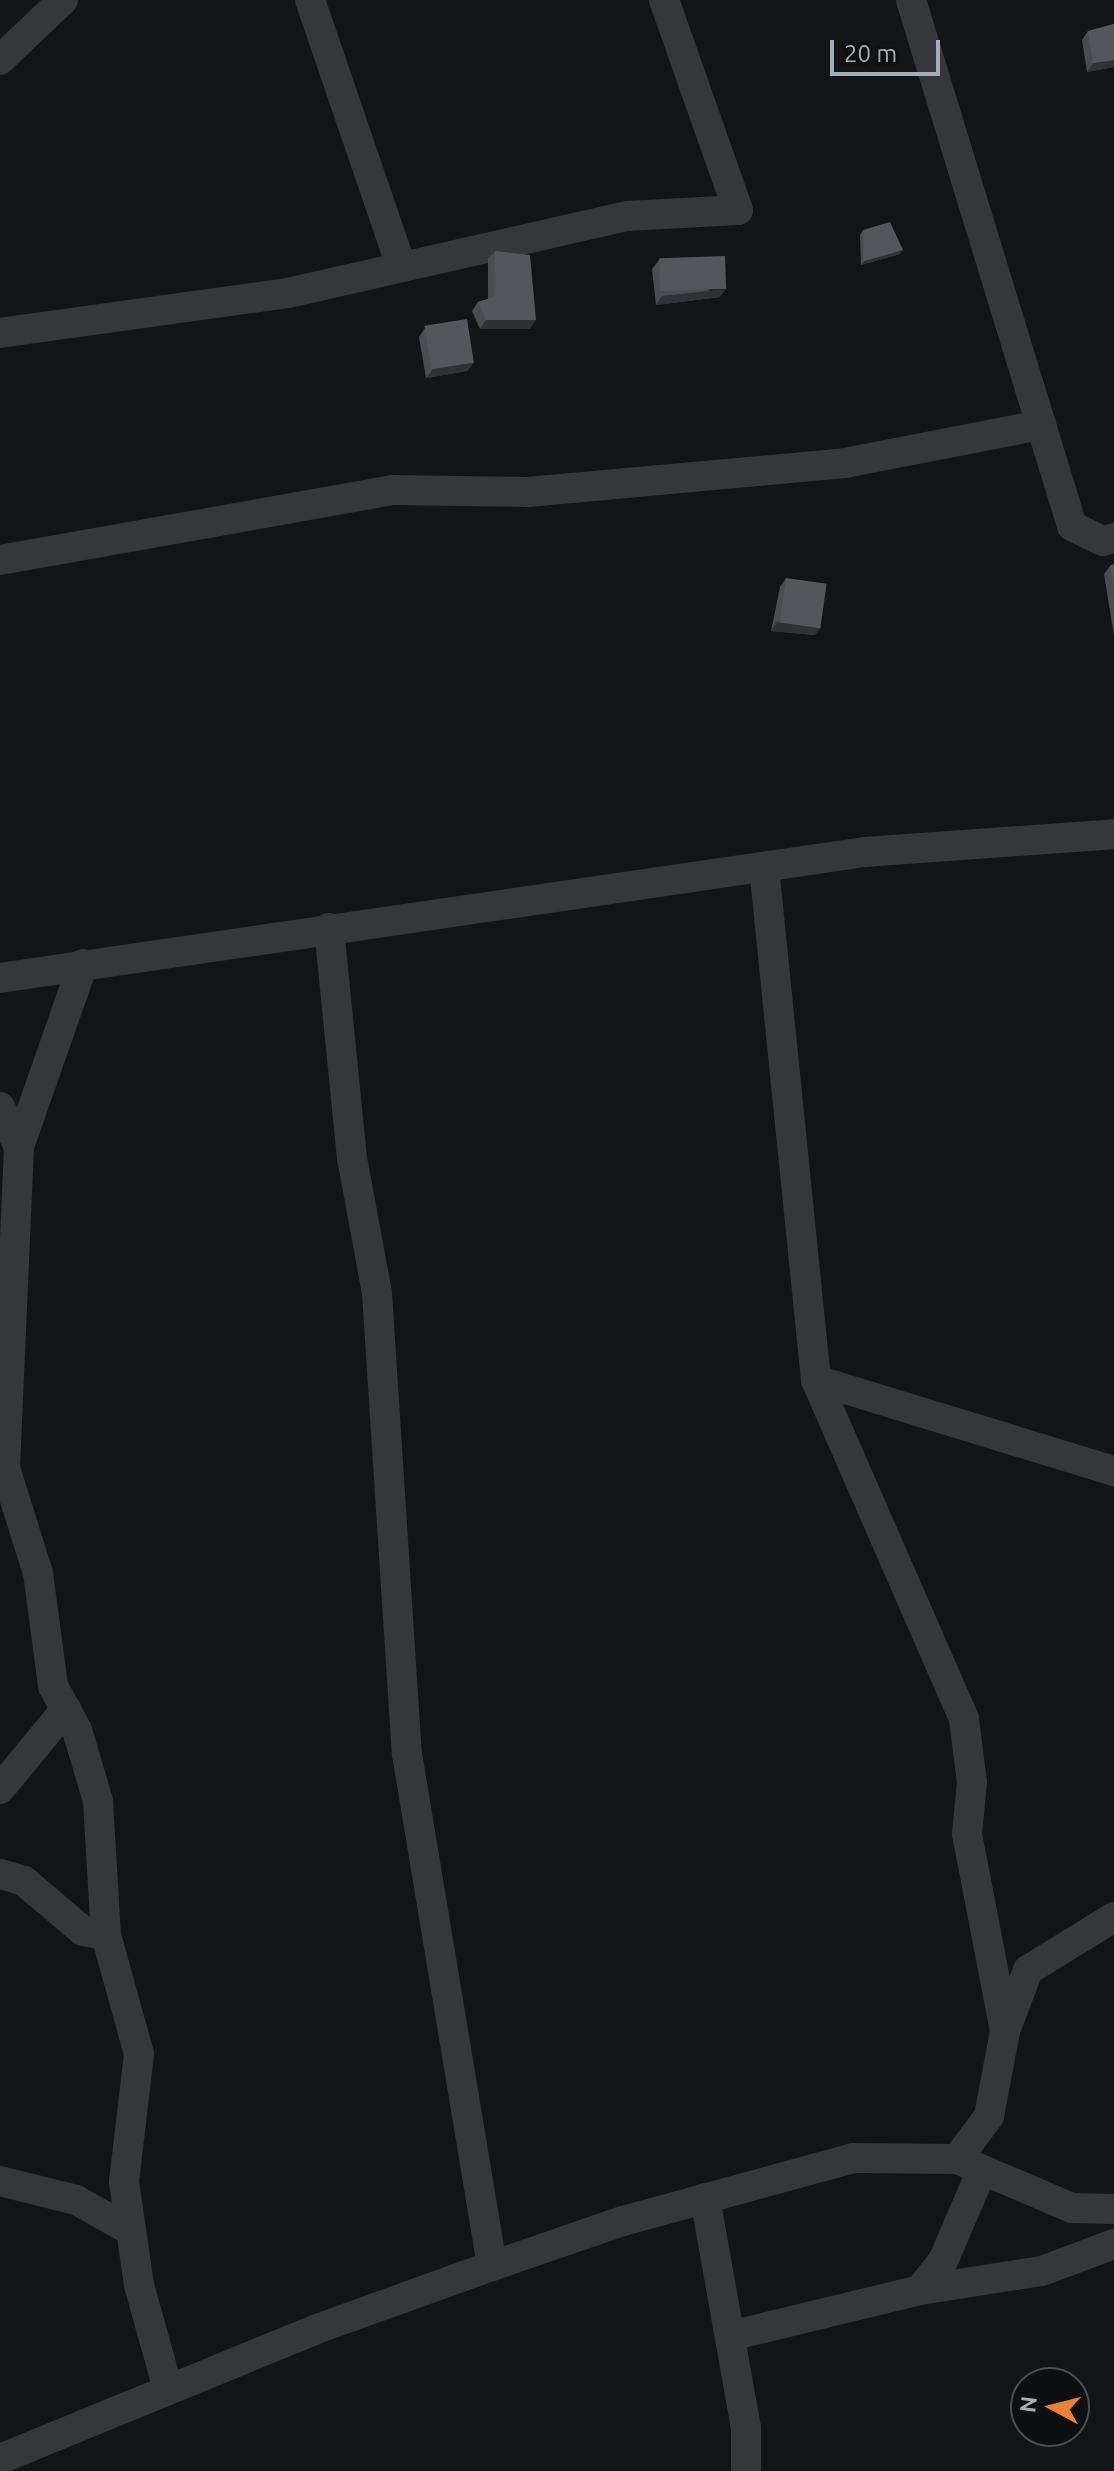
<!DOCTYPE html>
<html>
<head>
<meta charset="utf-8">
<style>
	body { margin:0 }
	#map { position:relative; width:1114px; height:2471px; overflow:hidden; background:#131415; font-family:Ubuntu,sans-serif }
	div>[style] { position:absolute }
	.street>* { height:30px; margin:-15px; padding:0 15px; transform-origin:15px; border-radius:15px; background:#35373a }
	.wall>* { inset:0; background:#494c50 }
	.shaded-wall>* { inset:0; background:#2f3134 }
	.building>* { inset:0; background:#53575b; transform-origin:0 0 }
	span { translate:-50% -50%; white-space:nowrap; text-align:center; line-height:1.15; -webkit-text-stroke:6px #0e0f10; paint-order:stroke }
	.north { position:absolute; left:1010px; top:2367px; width:80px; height:80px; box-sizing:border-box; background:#0e0f10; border:2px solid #4b4f52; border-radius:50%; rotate:277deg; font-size:22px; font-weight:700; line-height:32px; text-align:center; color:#a6aeb5 }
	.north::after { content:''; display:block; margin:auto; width:28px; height:36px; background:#ea8136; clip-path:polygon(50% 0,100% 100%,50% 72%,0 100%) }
	.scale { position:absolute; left:830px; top:40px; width:110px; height:36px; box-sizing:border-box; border:4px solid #a6aeb5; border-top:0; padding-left:10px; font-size:24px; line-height:28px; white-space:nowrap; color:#a6aeb5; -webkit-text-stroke:6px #0e0f10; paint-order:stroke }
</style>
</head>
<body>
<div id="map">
	<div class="street">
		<i style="left:310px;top:0;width:278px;rotate:71.1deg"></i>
		<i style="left:911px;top:0;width:550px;rotate:72.98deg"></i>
		<i style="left:1072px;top:526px;width:34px;rotate:26deg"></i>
		<i style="left:1103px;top:541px;width:11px;rotate:-15deg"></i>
		<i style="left:0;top:60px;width:87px;rotate:-43.6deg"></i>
		<i style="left:0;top:333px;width:291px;rotate:-7.9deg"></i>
		<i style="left:288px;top:293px;width:348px;rotate:-12.8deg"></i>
		<i style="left:627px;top:216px;width:111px;rotate:-3.1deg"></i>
		<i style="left:738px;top:210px;width:223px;rotate:-109.4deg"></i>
		<i style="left:0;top:560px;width:399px;rotate:-10.1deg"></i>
		<i style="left:393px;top:490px;width:135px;rotate:0.8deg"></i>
		<i style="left:528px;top:492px;width:318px;rotate:-5.2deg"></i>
		<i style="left:845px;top:463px;width:200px;rotate:-11deg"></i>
		<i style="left:764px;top:867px;width:516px;rotate:84.21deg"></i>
		<i style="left:816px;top:1380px;width:370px;rotate:66.4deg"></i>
		<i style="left:964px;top:1719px;width:64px;rotate:82.8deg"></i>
		<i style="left:972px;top:1782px;width:52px;rotate:95.5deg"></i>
		<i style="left:967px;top:1834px;width:201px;rotate:79.1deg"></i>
		<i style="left:329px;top:928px;width:231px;rotate:84.3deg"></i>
		<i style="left:352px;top:1158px;width:137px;rotate:79.5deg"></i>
		<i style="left:377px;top:1293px;width:462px;rotate:86.3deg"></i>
		<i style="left:407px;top:1754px;width:519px;rotate:80.57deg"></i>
		<i style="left:83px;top:964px;width:194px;rotate:109.3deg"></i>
		<i style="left:19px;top:1147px;width:321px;rotate:92.5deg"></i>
		<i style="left:5px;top:1468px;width:110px;rotate:72.6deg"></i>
		<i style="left:38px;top:1573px;width:114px;rotate:82.4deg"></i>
		<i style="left:53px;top:1686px;width:50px;rotate:61.4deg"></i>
		<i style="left:77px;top:1730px;width:74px;rotate:73.5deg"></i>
		<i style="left:98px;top:1801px;width:134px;rotate:86.6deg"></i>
		<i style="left:106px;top:1935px;width:123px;rotate:74.5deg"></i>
		<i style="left:139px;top:2054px;width:129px;rotate:96.7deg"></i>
		<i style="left:124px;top:2182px;width:104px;rotate:81.7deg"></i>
		<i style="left:139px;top:2285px;width:108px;rotate:74.4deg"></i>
		<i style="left:0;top:978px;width:874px;rotate:-8.29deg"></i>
		<i style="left:865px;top:852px;width:250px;rotate:-4.1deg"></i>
		<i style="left:0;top:1107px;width:44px;rotate:64.6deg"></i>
		<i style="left:816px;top:1380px;width:312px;rotate:17deg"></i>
		<i style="left:0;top:1789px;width:104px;rotate:-50.5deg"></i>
		<i style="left:0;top:1874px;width:25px;rotate:16deg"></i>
		<i style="left:24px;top:1881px;width:77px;rotate:40.3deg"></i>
		<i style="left:83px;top:1931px;width:23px;rotate:10deg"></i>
		<i style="left:957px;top:2159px;width:54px;rotate:-53.3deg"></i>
		<i style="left:989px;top:2116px;width:86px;rotate:-79.3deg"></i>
		<i style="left:1005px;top:2031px;width:65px;rotate:-69.3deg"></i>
		<i style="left:1028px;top:1970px;width:101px;rotate:-31.6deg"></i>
		<i style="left:0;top:2181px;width:78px;rotate:14deg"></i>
		<i style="left:76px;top:2200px;width:62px;rotate:29.1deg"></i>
		<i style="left:705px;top:2198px;width:234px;rotate:79.9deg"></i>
		<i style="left:746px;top:2428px;width:43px;rotate:90deg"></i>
		<i style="left:920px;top:2290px;width:37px;rotate:-52deg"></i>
		<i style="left:943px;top:2261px;width:99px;rotate:-66.8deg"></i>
		<i style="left:730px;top:2336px;width:195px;rotate:-13.6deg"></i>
		<i style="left:920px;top:2290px;width:123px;rotate:-8.9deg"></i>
		<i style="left:1042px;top:2271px;width:77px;rotate:-20.6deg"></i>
		<i style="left:0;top:2459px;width:339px;rotate:-22.3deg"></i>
		<i style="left:314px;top:2330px;width:189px;rotate:-19.8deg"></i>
		<i style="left:492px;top:2266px;width:139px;rotate:-19deg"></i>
		<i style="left:623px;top:2221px;width:238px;rotate:-15.3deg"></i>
		<i style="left:853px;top:2158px;width:104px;rotate:0.6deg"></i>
		<i style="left:957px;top:2159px;width:125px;rotate:23.1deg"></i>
		<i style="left:1072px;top:2208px;width:42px;rotate:1.4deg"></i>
	</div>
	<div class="wall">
		<i style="clip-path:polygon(1114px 24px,1114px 67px,1087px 72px,1082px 40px,1088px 31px)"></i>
		<i style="clip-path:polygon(863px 230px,900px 254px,861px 265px,860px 235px)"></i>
		<i style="clip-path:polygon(495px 251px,530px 329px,480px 329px,472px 311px,478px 302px,488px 299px,488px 259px)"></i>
		<i style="clip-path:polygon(659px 260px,720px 297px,656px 305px,652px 269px)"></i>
		<i style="clip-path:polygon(425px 328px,474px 362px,467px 371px,426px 378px,419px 337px)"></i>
		<i style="clip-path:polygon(1114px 564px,1114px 636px,1104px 574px,1110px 566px)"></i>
		<i style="clip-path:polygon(786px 578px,815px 635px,771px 631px,780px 587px)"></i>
	</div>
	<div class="shaded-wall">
		<i style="clip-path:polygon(1114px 60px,1114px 67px,1087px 72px,1093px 63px)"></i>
		<i style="clip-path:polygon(903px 250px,900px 254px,861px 265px,864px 261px)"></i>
		<i style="clip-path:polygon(726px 289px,720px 297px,656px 305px,662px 296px)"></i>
		<i style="clip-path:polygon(486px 320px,536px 320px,530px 329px,480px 329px)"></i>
		<i style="clip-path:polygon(474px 362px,467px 371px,426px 378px,433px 369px)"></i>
		<i style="clip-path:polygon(777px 622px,822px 626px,815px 635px,771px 631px)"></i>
	</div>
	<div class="building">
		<i style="clip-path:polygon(1114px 24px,1114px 60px,1093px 63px,1088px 31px)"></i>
		<i style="clip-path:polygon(890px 222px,903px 250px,864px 261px,863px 230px)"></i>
		<i style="clip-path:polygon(495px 251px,530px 255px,536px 320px,486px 320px,478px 302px,494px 297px)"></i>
		<i style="left:725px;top:256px;width:33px;height:66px;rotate:88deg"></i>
		<i style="left:467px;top:319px;width:44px;height:43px;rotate:81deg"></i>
		<i style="clip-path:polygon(1114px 564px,1114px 589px,1110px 566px)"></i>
		<i style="left:786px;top:578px;width:41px;height:45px;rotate:8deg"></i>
	</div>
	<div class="north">N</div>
	<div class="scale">20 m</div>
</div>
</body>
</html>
